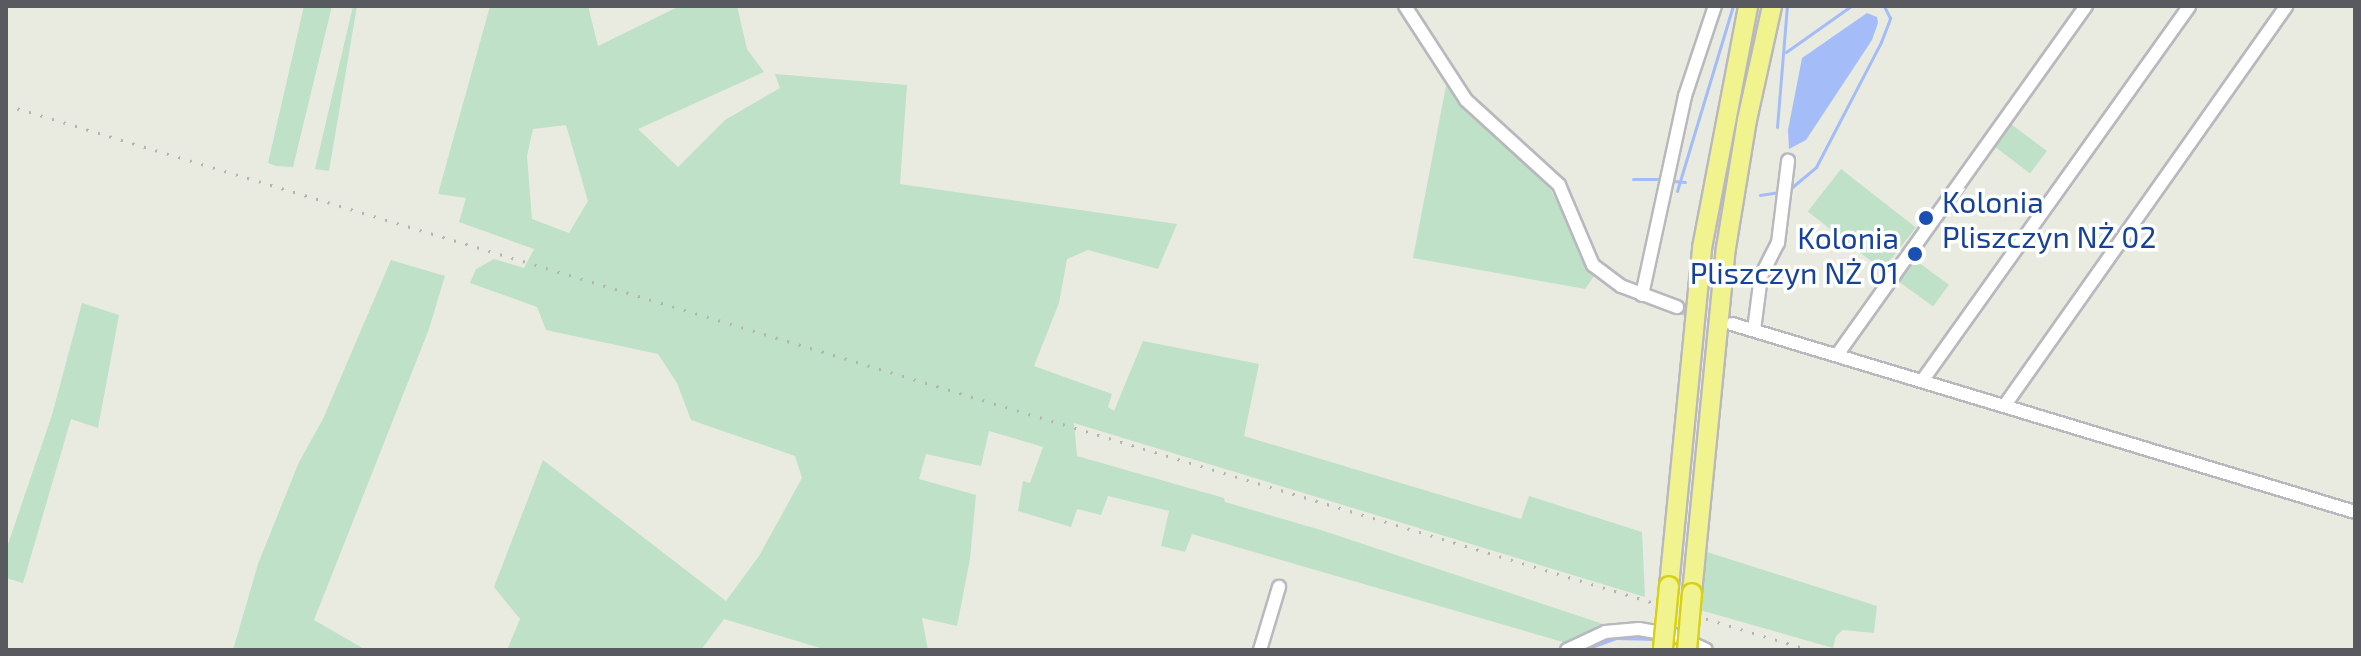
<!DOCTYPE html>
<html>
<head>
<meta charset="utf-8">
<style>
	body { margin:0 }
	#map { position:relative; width:2361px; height:656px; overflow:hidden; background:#eaebe0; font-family:"Exo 2",sans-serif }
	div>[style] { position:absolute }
	.green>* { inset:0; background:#bee1c7; transform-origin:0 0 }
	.water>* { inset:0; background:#a4bcf7 }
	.stream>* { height:3px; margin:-1.5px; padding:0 1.5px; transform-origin:1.5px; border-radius:1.5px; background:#a4bcf7 }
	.minor-tunnel>* { height:12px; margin-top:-6px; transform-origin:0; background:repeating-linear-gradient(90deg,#c6c7c0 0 12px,transparent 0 18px) }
	.roads { filter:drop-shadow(2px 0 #b8b8be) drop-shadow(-2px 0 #b8b8be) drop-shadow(0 2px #b8b8be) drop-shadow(0 -2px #b8b8be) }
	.minor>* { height:12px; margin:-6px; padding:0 6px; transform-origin:6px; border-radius:6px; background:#fff }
	.highway>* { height:18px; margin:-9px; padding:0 9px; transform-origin:9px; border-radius:9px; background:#f1f38e }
	.rail>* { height:3px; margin-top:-1.5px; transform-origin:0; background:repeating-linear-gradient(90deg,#b3b3b4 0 2px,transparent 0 12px) }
	.bridges { filter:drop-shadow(2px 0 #d8d013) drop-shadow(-2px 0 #d8d013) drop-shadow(0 2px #d8d013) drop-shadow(0 -2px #d8d013) }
	.highway-bridge>* { height:18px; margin:-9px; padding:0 9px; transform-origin:9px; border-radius:9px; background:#f1f38e }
	.dots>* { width:22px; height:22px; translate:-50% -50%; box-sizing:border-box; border:4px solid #fff; border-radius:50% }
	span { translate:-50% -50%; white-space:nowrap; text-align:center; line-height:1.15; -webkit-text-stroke:7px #fff; paint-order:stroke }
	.transit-label { font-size:30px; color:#164399 }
	.left { translate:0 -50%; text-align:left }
	.right { translate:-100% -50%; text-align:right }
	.frame { position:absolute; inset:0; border:8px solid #595a60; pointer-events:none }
</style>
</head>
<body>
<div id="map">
	<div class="green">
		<i style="clip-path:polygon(304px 6px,332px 6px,293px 167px,276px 166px,268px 163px)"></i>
		<i style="clip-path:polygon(353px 6px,357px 6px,329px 171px,315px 169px)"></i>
		<i style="clip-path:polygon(evenodd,490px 6px,588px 6px,598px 46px,680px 6px,737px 6px,747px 49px,764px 72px,638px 129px,678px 167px,725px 120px,780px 88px,775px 74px,907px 85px,900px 184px,1177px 224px,1158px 269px,1088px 250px,1067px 259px,1059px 303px,1034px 366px,1112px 394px,1108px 407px,1114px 411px,1143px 341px,1259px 364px,1244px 436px,1521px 519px,1529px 496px,1642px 532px,1645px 597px,1074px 423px,1077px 456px,1224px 498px,1225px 502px,1321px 530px,1603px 624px,1566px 643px,1192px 534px,1185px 552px,1161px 546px,1169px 511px,1108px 496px,1101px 515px,1077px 509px,1071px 527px,1018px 511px,1023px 481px,1030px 483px,1043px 447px,989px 431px,981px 466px,926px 454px,919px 479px,976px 495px,970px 559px,957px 626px,922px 618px,928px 650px,827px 650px,724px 619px,701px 650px,507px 650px,520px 619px,494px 587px,543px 460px,726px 601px,759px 556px,802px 478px,795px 456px,691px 420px,677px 383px,658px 354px,546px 330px,537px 307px,470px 283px,476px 269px,494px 259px,524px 268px,534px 249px,459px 222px,466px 198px,438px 194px,490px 6px,566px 125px,588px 201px,569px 233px,532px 219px,527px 156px,533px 129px,566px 125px)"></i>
		<i style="clip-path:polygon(1446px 86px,1463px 107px,1549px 186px,1594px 276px,1585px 289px,1413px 258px)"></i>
		<i style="left:2011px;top:124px;width:45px;height:28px;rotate:37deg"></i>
		<i style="left:1841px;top:169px;width:95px;height:54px;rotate:38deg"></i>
		<i style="clip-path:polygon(391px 260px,445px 276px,429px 329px,314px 620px,366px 650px,233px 650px,258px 564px,299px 462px,323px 419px)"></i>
		<i style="left:1915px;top:260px;width:42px;height:27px;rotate:36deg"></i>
		<i style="clip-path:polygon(82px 303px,119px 315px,98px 428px,71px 419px,23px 583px,6px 578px,6px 550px,52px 415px)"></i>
		<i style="clip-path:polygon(1704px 551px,1877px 606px,1874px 633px,1843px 630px,1836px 636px,1833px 648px,1700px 610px)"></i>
	</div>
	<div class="water">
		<i style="clip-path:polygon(1867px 13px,1877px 17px,1878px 23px,1872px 40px,1806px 140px,1789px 149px,1788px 130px,1802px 58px)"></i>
	</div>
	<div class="stream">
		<i style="left:1786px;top:52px;width:80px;rotate:-35.3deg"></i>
		<i style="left:1777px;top:127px;width:121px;rotate:-85.3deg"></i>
		<i style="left:1633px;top:179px;width:30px"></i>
		<i style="left:1673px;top:181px;width:12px;rotate:5deg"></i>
		<i style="left:1791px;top:188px;width:33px;rotate:-40deg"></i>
		<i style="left:1816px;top:167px;width:141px;rotate:-62.5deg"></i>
		<i style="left:1881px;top:42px;width:26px;rotate:-69deg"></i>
		<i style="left:1890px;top:18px;width:13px;rotate:-117deg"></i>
		<i style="left:1677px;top:191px;width:193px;rotate:-73.2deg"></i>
		<i style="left:1760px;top:195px;width:20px;rotate:-9deg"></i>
		<i style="left:1583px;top:650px;width:35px;rotate:-20deg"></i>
		<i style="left:1616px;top:638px;width:41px;rotate:1.4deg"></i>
	</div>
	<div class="minor-tunnel">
		<i style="left:1677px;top:307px;width:50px;rotate:17.4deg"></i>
	</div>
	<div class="roads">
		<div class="minor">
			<i style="left:1405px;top:6px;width:112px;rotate:57deg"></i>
			<i style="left:1466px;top:100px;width:126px;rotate:42.4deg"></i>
			<i style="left:1559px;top:185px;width:87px;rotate:67deg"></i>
			<i style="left:1593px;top:265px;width:35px;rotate:37deg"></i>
			<i style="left:1621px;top:286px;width:60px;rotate:20.6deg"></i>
			<i style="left:1642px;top:295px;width:204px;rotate:-77.8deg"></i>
			<i style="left:1685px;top:96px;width:95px;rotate:-71.6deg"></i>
			<i style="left:1732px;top:324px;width:651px;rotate:16.79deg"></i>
			<i style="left:1754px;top:330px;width:54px;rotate:-82.6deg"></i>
			<i style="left:1761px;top:276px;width:37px;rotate:-63deg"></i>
			<i style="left:1778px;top:243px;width:83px;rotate:-83deg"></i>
			<i style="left:1837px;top:355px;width:429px;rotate:-54.5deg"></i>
			<i style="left:1922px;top:381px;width:460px;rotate:-54.5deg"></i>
			<i style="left:2005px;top:405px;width:488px;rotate:-54.8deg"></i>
			<i style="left:1260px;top:650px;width:66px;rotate:-73.2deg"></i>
			<i style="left:1567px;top:650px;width:42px;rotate:-25.3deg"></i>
			<i style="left:1605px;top:632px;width:34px;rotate:-5deg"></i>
			<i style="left:1639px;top:629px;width:36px;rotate:10deg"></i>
			<i style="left:1674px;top:635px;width:35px;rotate:25deg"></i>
		</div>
		<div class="highway">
			<i style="left:1669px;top:586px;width:340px;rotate:-84.4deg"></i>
			<i style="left:1702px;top:248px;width:246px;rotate:-79.2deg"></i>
			<i style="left:1692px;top:593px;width:347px;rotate:-84.4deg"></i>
			<i style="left:1726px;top:248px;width:130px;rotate:-80.7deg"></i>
			<i style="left:1747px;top:120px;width:117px;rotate:-77.6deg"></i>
		</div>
	</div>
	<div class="rail">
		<i style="left:6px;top:105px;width:1885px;rotate:16.81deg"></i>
	</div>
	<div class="bridges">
		<div class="highway-bridge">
			<i style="left:1663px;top:648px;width:62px;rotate:-84.5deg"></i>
			<i style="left:1687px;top:650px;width:57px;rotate:-85deg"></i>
		</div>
	</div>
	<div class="dots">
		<i style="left:1926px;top:218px;background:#1a4fb4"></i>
		<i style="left:1915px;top:254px;background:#1a4fb4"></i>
	</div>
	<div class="transit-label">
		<span class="left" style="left:1942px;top:218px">Kolonia<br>Pliszczyn NŻ 02</span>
		<span class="right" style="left:1899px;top:254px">Kolonia<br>Pliszczyn NŻ 01</span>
	</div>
	<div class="frame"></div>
</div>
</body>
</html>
